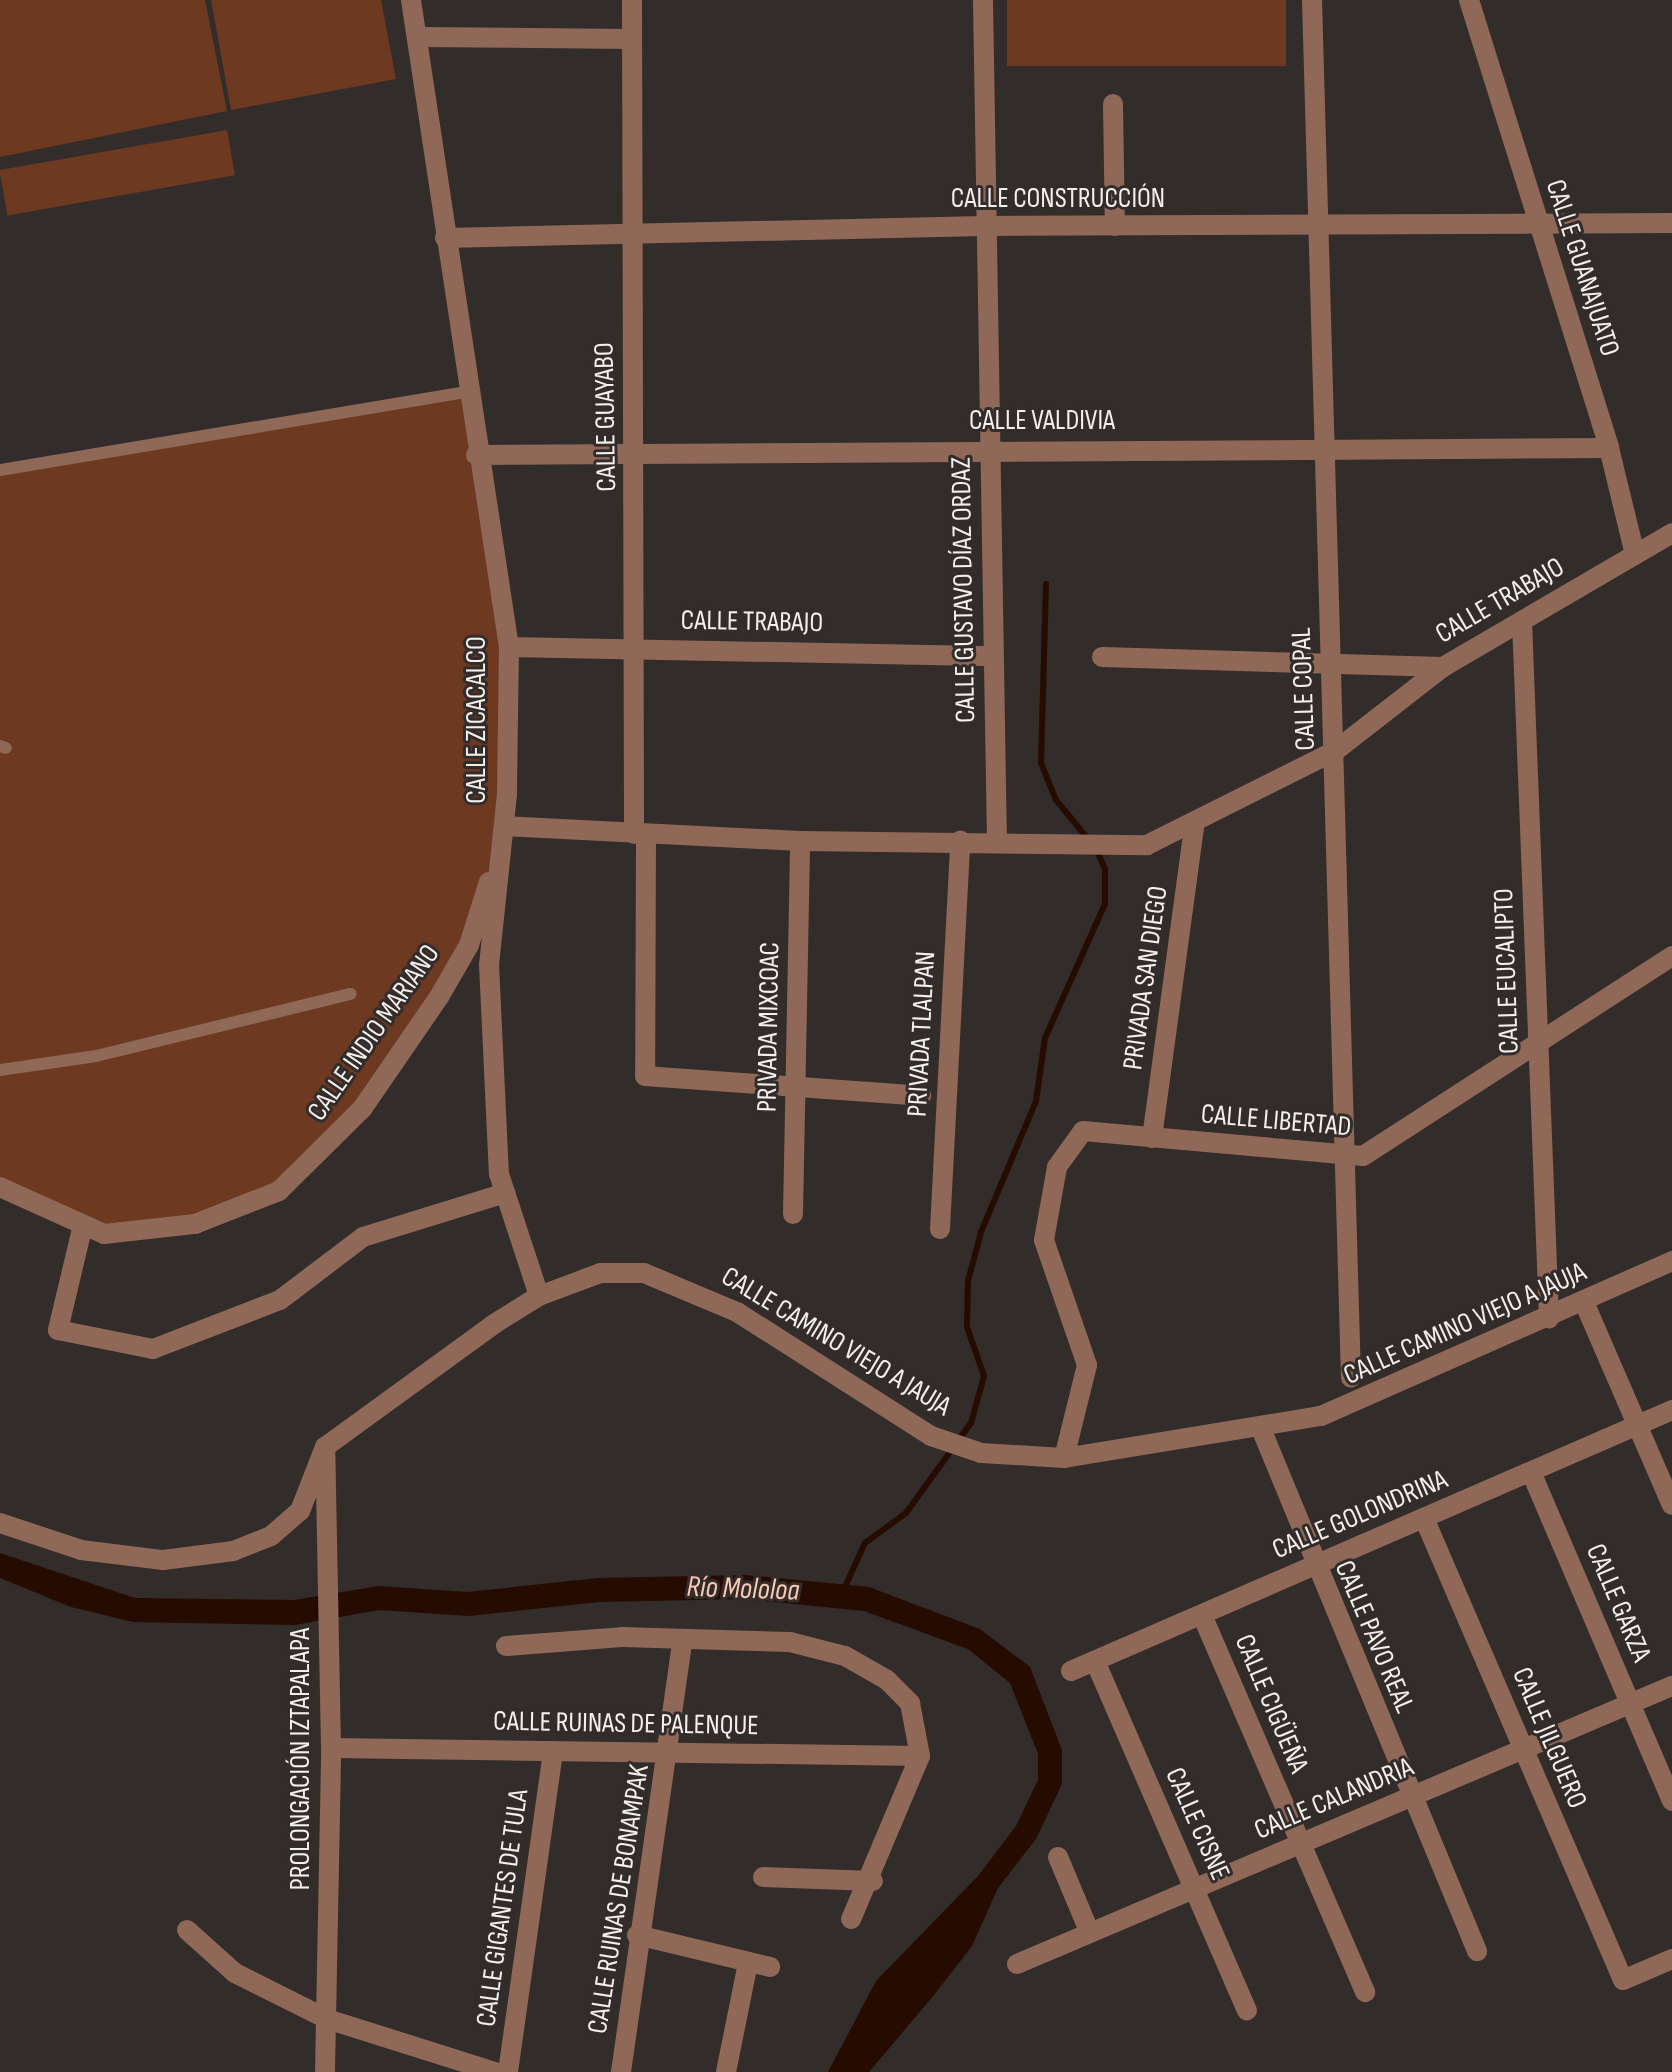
<!DOCTYPE html>
<html>
<head>
<meta charset="utf-8">
<style>
	body { margin:0 }
	#map { position:relative; width:1672px; height:2072px; overflow:hidden; background:#322c2a; font-family:"Sofia Sans Condensed",sans-serif }
	div>[style] { position:absolute }
	.green>* { inset:0; background:#6d3a21; transform-origin:0 0 }
	.water>* { inset:0; background:#260b01 }
	.stream>* { height:6px; margin:-3px; padding:0 3px; transform-origin:3px; border-radius:3px; background:#260b01 }
	.service>* { height:12px; margin:-6px; padding:0 6px; transform-origin:6px; border-radius:6px; background:#8f6857 }
	.minor>* { height:20px; margin:-10px; padding:0 10px; transform-origin:10px; border-radius:10px; background:#8f6857 }
	.tertiary>* { height:20px; margin:-10px; padding:0 10px; transform-origin:10px; border-radius:10px; background:#8f6857 }
	span { translate:-50% -50%; white-space:nowrap; text-align:center; line-height:1.15; -webkit-text-stroke:6px #322c2a; paint-order:stroke }
	.street-label { font-size:28px; color:#f4f0ee }
	.water-label { font-size:30px; color:#fac9b4; font-style:italic }
</style>
</head>
<body>
<div id="map">
	<div class="green">
		<i style="clip-path:polygon(0 0,205px 0,227px 111px,0 157px)"></i>
		<i style="clip-path:polygon(211px 0,381px 0,396px 79px,231px 110px)"></i>
		<i style="left:1007px;top:0;width:279px;height:66px"></i>
		<i style="left:227px;top:130px;width:46px;height:231px;rotate:80deg"></i>
		<i style="clip-path:polygon(467px 392px,509px 647px,503px 833px,469px 945px,362px 1109px,243px 1209px,104px 1234px,0 1187px,0 470px)"></i>
	</div>
	<div class="water">
		<i style="clip-path:polygon(0 1553px,135px 1598px,294px 1600px,379px 1586px,467px 1592px,598px 1578px,746px 1575px,869px 1587px,980px 1629px,1030px 1667px,1062px 1750px,1062px 1784px,1036px 1839px,998px 1888px,972px 1946px,934px 1995px,869px 2072px,828px 2072px,876px 1981px,978px 1876px,1016px 1826px,1038px 1780px,1038px 1754px,1010px 1683px,968px 1649px,864px 1611px,745px 1599px,599px 1602px,469px 1616px,379px 1610px,295px 1625px,133px 1622px,71px 1607px,0 1578px)"></i>
	</div>
	<div class="stream">
		<i style="left:1046px;top:584px;width:179px;rotate:91.6deg"></i>
		<i style="left:1041px;top:763px;width:40px;rotate:68deg"></i>
		<i style="left:1056px;top:800px;width:52px;rotate:50.5deg"></i>
		<i style="left:844px;top:1589px;width:51px;rotate:-65.5deg"></i>
		<i style="left:865px;top:1543px;width:51px;rotate:-36.2deg"></i>
		<i style="left:906px;top:1513px;width:111px;rotate:-54.2deg"></i>
		<i style="left:971px;top:1423px;width:49px;rotate:-74.5deg"></i>
		<i style="left:984px;top:1376px;width:52px;rotate:-109.1deg"></i>
		<i style="left:967px;top:1327px;width:46px;rotate:-88.8deg"></i>
		<i style="left:968px;top:1281px;width:51px;rotate:-75.1deg"></i>
		<i style="left:981px;top:1232px;width:142px;rotate:-67.2deg"></i>
		<i style="left:1036px;top:1101px;width:64px;rotate:-81.9deg"></i>
		<i style="left:1045px;top:1038px;width:147px;rotate:-65.9deg"></i>
		<i style="left:1105px;top:904px;width:35px;rotate:-90deg"></i>
		<i style="left:1105px;top:869px;width:22px;rotate:-114deg"></i>
	</div>
	<div class="service">
		<i style="left:0;top:470px;width:473px;rotate:-9.5deg"></i>
		<i style="left:0;top:746px;width:6px;rotate:18deg"></i>
		<i style="left:0;top:1070px;width:97px;rotate:-8.3deg"></i>
		<i style="left:96px;top:1056px;width:262px;rotate:-13.7deg"></i>
	</div>
	<div class="minor">
		<i style="left:411px;top:0;width:654px;rotate:81.39deg"></i>
		<i style="left:509px;top:647px;width:147px;rotate:90.8deg"></i>
		<i style="left:507px;top:794px;width:171px;rotate:96deg"></i>
		<i style="left:489px;top:964px;width:210px;rotate:87.3deg"></i>
		<i style="left:499px;top:1174px;width:128px;rotate:71.8deg"></i>
		<i style="left:632px;top:0;width:834px;rotate:89.86deg"></i>
		<i style="left:983px;top:0;width:842px;rotate:89.05deg"></i>
		<i style="left:1312px;top:0;width:1378px;rotate:88.38deg"></i>
		<i style="left:1469px;top:0;width:469px;rotate:72.6deg"></i>
		<i style="left:1609px;top:448px;width:110px;rotate:76.3deg"></i>
		<i style="left:417px;top:37px;width:215px;rotate:0.5deg"></i>
		<i style="left:1113px;top:104px;width:122px;rotate:89.1deg"></i>
		<i style="left:445px;top:238px;width:539px;rotate:-1.28deg"></i>
		<i style="left:984px;top:226px;width:688px;rotate:-0.25deg"></i>
		<i style="left:476px;top:455px;width:1133px;rotate:-0.35deg"></i>
		<i style="left:1522px;top:621px;width:698px;rotate:87.78deg"></i>
		<i style="left:509px;top:647px;width:484px;rotate:1.1deg"></i>
		<i style="left:1102px;top:657px;width:341px;rotate:1.7deg"></i>
		<i style="left:1443px;top:667px;width:265px;rotate:-30.3deg"></i>
		<i style="left:504px;top:826px;width:296px;rotate:2.9deg"></i>
		<i style="left:800px;top:841px;width:347px;rotate:0.7deg"></i>
		<i style="left:1147px;top:845px;width:210px;rotate:-26.6deg"></i>
		<i style="left:1335px;top:751px;width:137px;rotate:-37.9deg"></i>
		<i style="left:646px;top:835px;width:241px;rotate:90.2deg"></i>
		<i style="left:645px;top:1076px;width:277px;rotate:4.1deg"></i>
		<i style="left:1152px;top:1138px;width:315px;rotate:-82.3deg"></i>
		<i style="left:0;top:1187px;width:114px;rotate:24.3deg"></i>
		<i style="left:104px;top:1234px;width:92px;rotate:-6.3deg"></i>
		<i style="left:195px;top:1224px;width:90px;rotate:-21.4deg"></i>
		<i style="left:279px;top:1191px;width:117px;rotate:-44.7deg"></i>
		<i style="left:362px;top:1109px;width:136px;rotate:-55.5deg"></i>
		<i style="left:439px;top:997px;width:60px;rotate:-60deg"></i>
		<i style="left:469px;top:945px;width:66px;rotate:-72.4deg"></i>
		<i style="left:793px;top:1214px;width:373px;rotate:-88.9deg"></i>
		<i style="left:82px;top:1229px;width:104px;rotate:103.4deg"></i>
		<i style="left:58px;top:1330px;width:97px;rotate:11.3deg"></i>
		<i style="left:153px;top:1349px;width:136px;rotate:-21.1deg"></i>
		<i style="left:280px;top:1300px;width:104px;rotate:-37.2deg"></i>
		<i style="left:363px;top:1237px;width:149px;rotate:-17.2deg"></i>
		<i style="left:940px;top:1229px;width:389px;rotate:-87deg"></i>
		<i style="left:1584px;top:1302px;width:221px;rotate:66.6deg"></i>
		<i style="left:494px;top:1324px;width:53px;rotate:-31.9deg"></i>
		<i style="left:539px;top:1296px;width:66px;rotate:-20.4deg"></i>
		<i style="left:601px;top:1273px;width:43px"></i>
		<i style="left:644px;top:1273px;width:101px;rotate:22.8deg"></i>
		<i style="left:737px;top:1312px;width:230px;rotate:32.6deg"></i>
		<i style="left:931px;top:1436px;width:53px;rotate:18.8deg"></i>
		<i style="left:981px;top:1453px;width:83px;rotate:3.4deg"></i>
		<i style="left:1064px;top:1458px;width:260px;rotate:-9.3deg"></i>
		<i style="left:1321px;top:1416px;width:384px;rotate:-23.8deg"></i>
		<i style="left:1262px;top:1431px;width:563px;rotate:67.54deg"></i>
		<i style="left:1064px;top:1458px;width:96px;rotate:-76.1deg"></i>
		<i style="left:1087px;top:1365px;width:132px;rotate:-109deg"></i>
		<i style="left:1044px;top:1240px;width:74px;rotate:-79.9deg"></i>
		<i style="left:1057px;top:1167px;width:44px;rotate:-54.2deg"></i>
		<i style="left:1083px;top:1131px;width:281px;rotate:5.1deg"></i>
		<i style="left:1363px;top:1156px;width:368px;rotate:-32.9deg"></i>
		<i style="left:1531px;top:1472px;width:358px;rotate:66.8deg"></i>
		<i style="left:1424px;top:1518px;width:503px;rotate:66.7deg"></i>
		<i style="left:1623px;top:1980px;width:53px;rotate:-23.2deg"></i>
		<i style="left:0;top:1523px;width:85px;rotate:18.4deg"></i>
		<i style="left:81px;top:1550px;width:83px;rotate:7deg"></i>
		<i style="left:163px;top:1560px;width:71px;rotate:-7.3deg"></i>
		<i style="left:233px;top:1551px;width:41px;rotate:-21.5deg"></i>
		<i style="left:271px;top:1536px;width:38px;rotate:-41deg"></i>
		<i style="left:300px;top:1511px;width:69px;rotate:-68.7deg"></i>
		<i style="left:1202px;top:1615px;width:411px;rotate:66.6deg"></i>
		<i style="left:506px;top:1646px;width:116px;rotate:-4.4deg"></i>
		<i style="left:622px;top:1637px;width:168px;rotate:1.7deg"></i>
		<i style="left:790px;top:1642px;width:57px;rotate:14.3deg"></i>
		<i style="left:845px;top:1656px;width:48px;rotate:29.7deg"></i>
		<i style="left:887px;top:1680px;width:33px;rotate:45deg"></i>
		<i style="left:910px;top:1703px;width:54px;rotate:79.3deg"></i>
		<i style="left:920px;top:1756px;width:177px;rotate:112.9deg"></i>
		<i style="left:1095px;top:1661px;width:381px;rotate:66.5deg"></i>
		<i style="left:1071px;top:1671px;width:655px;rotate:-23.47deg"></i>
		<i style="left:331px;top:1748px;width:589px;rotate:0.78deg"></i>
		<i style="left:1058px;top:1857px;width:82px;rotate:67.2deg"></i>
		<i style="left:763px;top:1877px;width:110px;rotate:2.1deg"></i>
		<i style="left:187px;top:1930px;width:64px;rotate:41.9deg"></i>
		<i style="left:235px;top:1973px;width:103px;rotate:26.6deg"></i>
		<i style="left:327px;top:2019px;width:176px;rotate:17.5deg"></i>
		<i style="left:637px;top:1935px;width:137px;rotate:13.5deg"></i>
		<i style="left:1017px;top:1964px;width:712px;rotate:-23deg"></i>
		<i style="left:508px;top:2072px;width:324px;rotate:-82deg"></i>
		<i style="left:621px;top:2072px;width:437px;rotate:-81.9deg"></i>
		<i style="left:726px;top:2072px;width:111px;rotate:-78.6deg"></i>
	</div>
	<div class="tertiary">
		<i style="left:325px;top:2072px;width:324px;rotate:-88.9deg"></i>
		<i style="left:331px;top:1748px;width:301px;rotate:-91.1deg"></i>
		<i style="left:325px;top:1447px;width:209px;rotate:-36deg"></i>
	</div>
	<div class="street-label">
		<span style="left:1058px;top:199px">CALLE CONSTRUCCIÓN</span>
		<span style="left:1582px;top:268px;rotate:72deg">CALLE GUANAJUATO</span>
		<span style="left:606px;top:417px;rotate:-91deg">CALLE GUAYABO</span>
		<span style="left:1042px;top:421px">CALLE VALDIVIA</span>
		<span style="left:964px;top:590px;rotate:-91deg">CALLE GUSTAVO DÍAZ ORDAZ</span>
		<span style="left:1500px;top:601px;rotate:-30deg">CALLE TRABAJO</span>
		<span style="left:752px;top:622px;rotate:1deg">CALLE TRABAJO</span>
		<span style="left:1304px;top:689px;rotate:-92deg">CALLE COPAL</span>
		<span style="left:477px;top:720px;rotate:-90deg">CALLE ZICACALCO</span>
		<span style="left:1507px;top:971px;rotate:-92deg">CALLE EUCALIPTO</span>
		<span style="left:1146px;top:978px;rotate:-82deg">PRIVADA SAN DIEGO</span>
		<span style="left:769px;top:1027px;rotate:-89deg">PRIVADA MIXCOAC</span>
		<span style="left:374px;top:1033px;rotate:-55deg">CALLE INDIO MARIANO</span>
		<span style="left:922px;top:1034px;rotate:-87deg">PRIVADA TLALPAN</span>
		<span style="left:1276px;top:1121px;rotate:5deg">CALLE LIBERTAD</span>
		<span style="left:1465px;top:1324px;rotate:-24deg">CALLE CAMINO VIEJO A JAUJA</span>
		<span style="left:836px;top:1342px;rotate:31deg">CALLE CAMINO VIEJO A JAUJA</span>
		<span style="left:1360px;top:1515px;rotate:-23deg">CALLE GOLONDRINA</span>
		<span style="left:1618px;top:1603px;rotate:67deg">CALLE GARZA</span>
		<span style="left:1374px;top:1637px;rotate:67deg">CALLE PAVO REAL</span>
		<span style="left:1271px;top:1704px;rotate:67deg">CALLE CIGÜEÑA</span>
		<span style="left:626px;top:1724px;rotate:1deg">CALLE RUINAS DE PALENQUE</span>
		<span style="left:1549px;top:1738px;rotate:67deg">CALLE JILGUERO</span>
		<span style="left:301px;top:1759px;rotate:-90deg">PROLONGACIÓN IZTAPALAPA</span>
		<span style="left:1334px;top:1799px;rotate:-23deg">CALLE CALANDRIA</span>
		<span style="left:1197px;top:1824px;rotate:66deg">CALLE CISNE</span>
		<span style="left:619px;top:1899px;rotate:-81deg">CALLE RUINAS DE BONAMPAK</span>
		<span style="left:503px;top:1908px;rotate:-82deg">CALLE GIGANTES DE TULA</span>
	</div>
	<div class="water-label">
		<span style="left:743px;top:1589px;rotate:2deg">Río Mololoa</span>
	</div>
</div>
</body>
</html>
